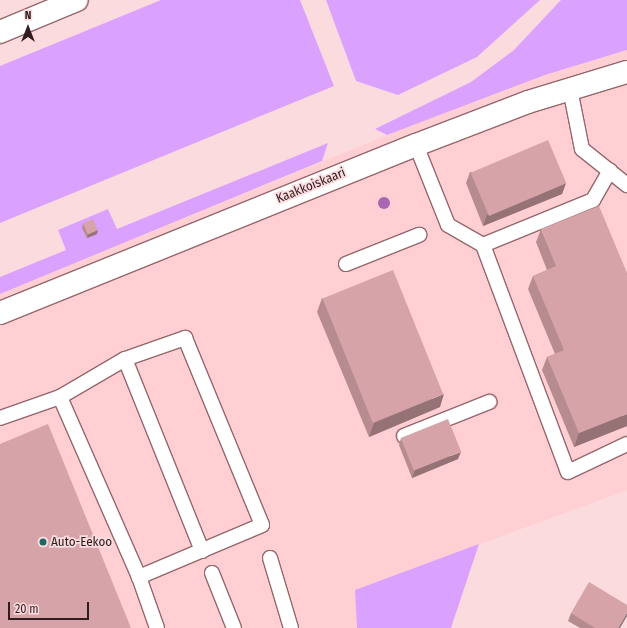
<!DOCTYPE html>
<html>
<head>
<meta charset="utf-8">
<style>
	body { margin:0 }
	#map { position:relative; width:627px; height:628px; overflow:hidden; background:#fbdbde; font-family:"Fira Sans Condensed",sans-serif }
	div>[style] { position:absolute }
	.built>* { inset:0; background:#ffcfd3 }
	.green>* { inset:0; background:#daa2fe }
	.roads { filter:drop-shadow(1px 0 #94676c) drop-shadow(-1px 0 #94676c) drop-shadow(0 1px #94676c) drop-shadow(0 -1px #94676c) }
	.service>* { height:14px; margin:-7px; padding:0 7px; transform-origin:7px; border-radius:7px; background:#fff }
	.minor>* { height:22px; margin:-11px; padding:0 11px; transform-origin:11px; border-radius:11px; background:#fff }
	.tertiary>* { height:22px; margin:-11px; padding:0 11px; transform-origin:11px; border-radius:11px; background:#fff }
	.trees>* { width:12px; height:12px; margin:-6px; border-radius:50%; background:#a867b0 }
	.wall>* { inset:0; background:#b78c90 }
	.shaded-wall>* { inset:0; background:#957276 }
	.building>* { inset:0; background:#d5a3a8; transform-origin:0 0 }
	.dots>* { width:11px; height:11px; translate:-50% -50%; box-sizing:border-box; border:2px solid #fbdbde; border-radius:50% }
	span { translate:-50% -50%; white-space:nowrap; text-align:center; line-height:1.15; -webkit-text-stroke:3.5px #fbdbde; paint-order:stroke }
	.street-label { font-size:13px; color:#2f1d1f }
	.poi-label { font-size:13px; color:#2f1d1f }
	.left { translate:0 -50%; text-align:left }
	.north { position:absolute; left:8px; top:8px; width:40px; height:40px; -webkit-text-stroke:3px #fbdbde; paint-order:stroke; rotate:0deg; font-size:11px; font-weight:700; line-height:16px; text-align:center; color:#2f1d1f }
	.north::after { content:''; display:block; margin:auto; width:14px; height:18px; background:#2f1d1f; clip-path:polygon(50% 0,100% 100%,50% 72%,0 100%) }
	.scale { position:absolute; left:8px; top:602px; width:81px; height:18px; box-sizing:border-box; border:2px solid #2f1d1f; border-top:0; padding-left:5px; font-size:12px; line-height:14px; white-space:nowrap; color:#2f1d1f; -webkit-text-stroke:3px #fbdbde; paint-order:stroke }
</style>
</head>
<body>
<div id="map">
	<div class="built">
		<i style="clip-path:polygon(627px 50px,627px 490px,355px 590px,357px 628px,0 628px,0 294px,387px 135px,545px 75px)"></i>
	</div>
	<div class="green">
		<i style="clip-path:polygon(161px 0,300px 0,334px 86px,0 223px,0 66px)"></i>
		<i style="clip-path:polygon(326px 0,540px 0,477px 57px,398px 95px,356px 81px)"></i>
		<i style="clip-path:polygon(561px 0,627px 0,627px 50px,545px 75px,387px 135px,375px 129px,471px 82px,514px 50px)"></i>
		<i style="clip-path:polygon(328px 143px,322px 161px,0 294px,0 277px,66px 250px,58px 230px,108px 209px,117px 229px)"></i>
		<i style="clip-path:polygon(479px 544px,451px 628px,357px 628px,355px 590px)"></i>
	</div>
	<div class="roads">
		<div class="service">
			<i style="left:570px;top:89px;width:61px;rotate:78.7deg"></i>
			<i style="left:582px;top:149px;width:58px;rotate:38.7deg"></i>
			<i style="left:416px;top:145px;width:86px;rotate:68.2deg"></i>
			<i style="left:448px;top:225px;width:40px;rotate:29.7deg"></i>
			<i style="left:483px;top:245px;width:242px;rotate:69.5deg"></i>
			<i style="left:568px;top:472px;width:65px;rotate:-25.4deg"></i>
			<i style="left:483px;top:245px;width:119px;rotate:-22.2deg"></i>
			<i style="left:593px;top:200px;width:34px;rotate:-60deg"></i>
			<i style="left:346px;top:264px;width:79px;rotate:-21.7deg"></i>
			<i style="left:125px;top:359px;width:207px;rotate:68.1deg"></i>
			<i style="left:60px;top:397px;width:75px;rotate:-30.3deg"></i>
			<i style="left:125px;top:359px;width:64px;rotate:-19.3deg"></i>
			<i style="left:185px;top:338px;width:202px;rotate:67.6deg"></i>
			<i style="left:262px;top:525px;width:134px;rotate:157.1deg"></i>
			<i style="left:0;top:418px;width:64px;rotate:-19.3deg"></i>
			<i style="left:60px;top:397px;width:197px;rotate:66.3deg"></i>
			<i style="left:139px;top:577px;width:54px;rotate:70.6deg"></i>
			<i style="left:404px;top:436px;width:92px;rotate:-21.8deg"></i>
			<i style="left:270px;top:558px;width:73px;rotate:73.3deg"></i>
			<i style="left:212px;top:573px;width:59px;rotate:68.2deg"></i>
		</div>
		<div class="minor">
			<i style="left:0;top:32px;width:83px;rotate:-22.6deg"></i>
		</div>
		<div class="tertiary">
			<i style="left:0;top:313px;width:449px;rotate:-22deg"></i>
			<i style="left:416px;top:145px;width:120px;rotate:-21deg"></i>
			<i style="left:528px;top:102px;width:103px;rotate:-16.9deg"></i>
		</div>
	</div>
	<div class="trees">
		<i style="left:384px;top:203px"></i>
	</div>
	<div class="wall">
		<i style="clip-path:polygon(470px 172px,566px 183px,562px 194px,483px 226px,466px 183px)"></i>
		<i style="clip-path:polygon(83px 224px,97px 234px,87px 238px,82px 228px)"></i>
		<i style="clip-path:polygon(541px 229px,627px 426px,574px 447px,542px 370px,547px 357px,555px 354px,528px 289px,533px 276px,547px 270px,536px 242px)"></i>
		<i style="clip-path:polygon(322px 298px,440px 407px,369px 437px,317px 312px)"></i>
		<i style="clip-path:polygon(401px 438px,458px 459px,412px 478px,399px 445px)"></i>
		<i style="clip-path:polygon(571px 613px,620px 628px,580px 628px,568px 621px)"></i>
	</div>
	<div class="shaded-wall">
		<i style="clip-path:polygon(566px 183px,562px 194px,483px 226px,487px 215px)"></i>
		<i style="clip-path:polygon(98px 230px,97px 234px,87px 238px,88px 234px)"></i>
		<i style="clip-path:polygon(444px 394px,440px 407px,369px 437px,374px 423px)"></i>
		<i style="clip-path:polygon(627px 414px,627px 426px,574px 447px,579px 433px)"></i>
		<i style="clip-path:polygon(461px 452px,458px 459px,412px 478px,415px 470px)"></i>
		<i style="clip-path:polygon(627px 613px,627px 616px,620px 628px,618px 628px)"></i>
	</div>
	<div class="building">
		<i style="left:548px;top:140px;width:47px;height:84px;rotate:67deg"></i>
		<i style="clip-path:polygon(599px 206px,627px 273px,627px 414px,579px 433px,547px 357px,564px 350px,533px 276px,556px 266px,541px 229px)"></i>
		<i style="left:93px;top:219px;width:12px;height:11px;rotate:66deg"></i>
		<i style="left:393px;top:270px;width:134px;height:76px;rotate:68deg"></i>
		<i style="left:448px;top:419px;width:35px;height:51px;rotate:68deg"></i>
		<i style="clip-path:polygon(48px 424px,131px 628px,0 628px,0 444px)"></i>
		<i style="clip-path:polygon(589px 582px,627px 605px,627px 613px,618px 628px,595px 628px,571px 613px)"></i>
	</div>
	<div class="dots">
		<i style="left:43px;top:542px;background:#1b6865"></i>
	</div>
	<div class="street-label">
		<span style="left:311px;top:186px;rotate:-22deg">Kaakkoiskaari</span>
	</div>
	<div class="poi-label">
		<span class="left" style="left:51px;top:542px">Auto-Eekoo</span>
	</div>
	<div class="north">N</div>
	<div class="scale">20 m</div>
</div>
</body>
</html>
